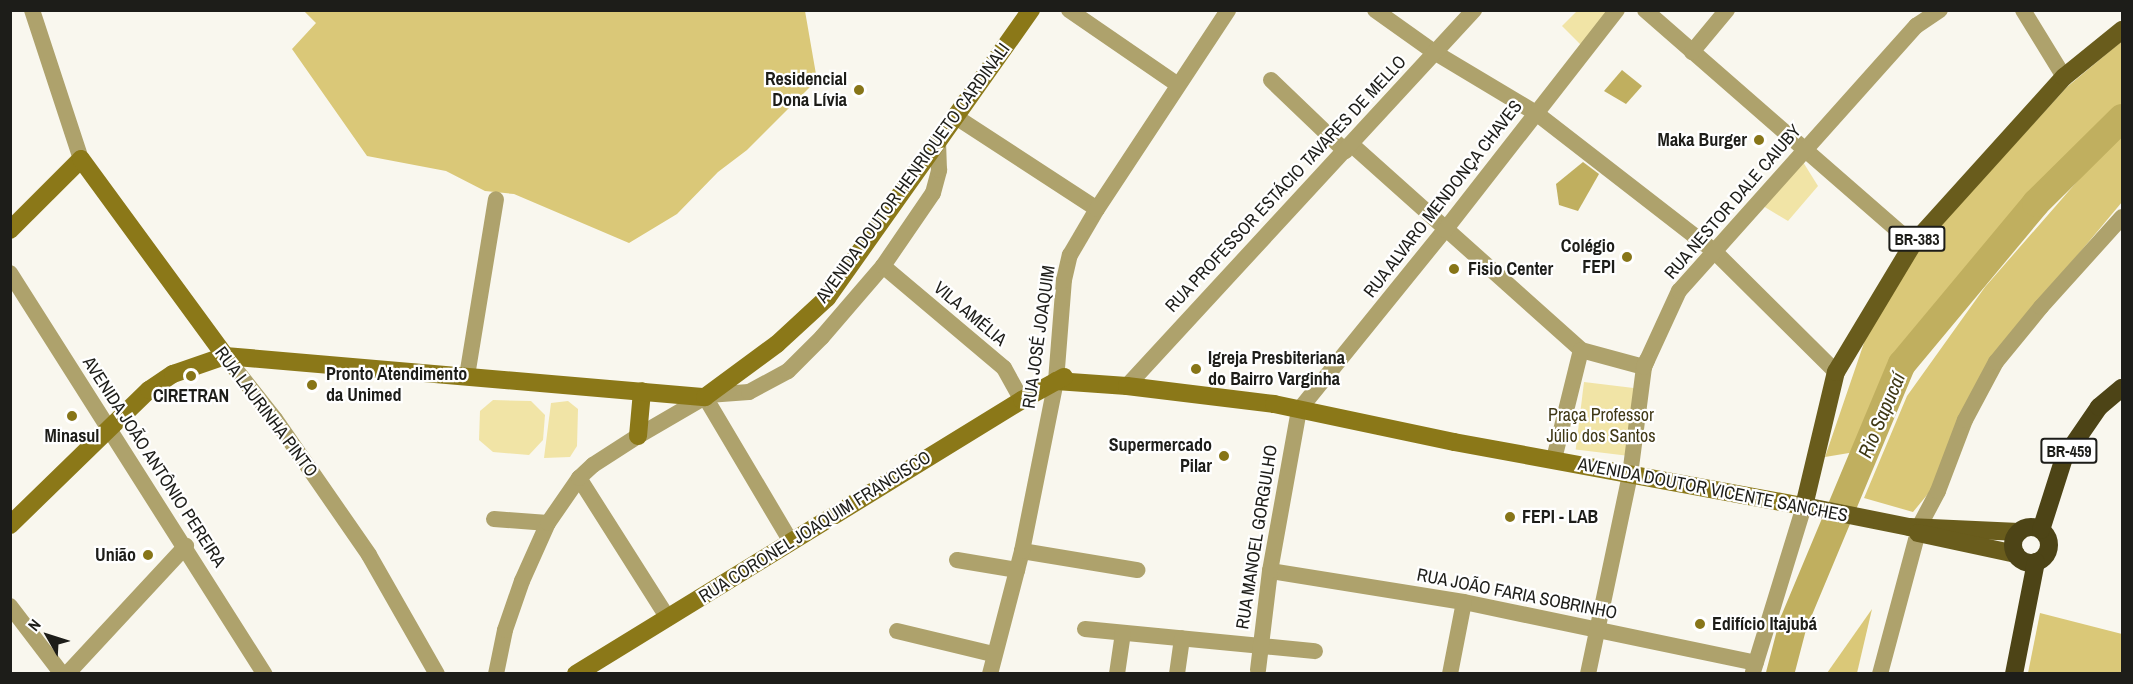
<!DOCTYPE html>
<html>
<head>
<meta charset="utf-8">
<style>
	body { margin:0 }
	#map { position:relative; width:2133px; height:684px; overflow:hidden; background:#f9f7ee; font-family:"Archivo Narrow",sans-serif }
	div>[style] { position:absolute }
	.green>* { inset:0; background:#f1e4a6; transform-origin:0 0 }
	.forest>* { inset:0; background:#dac878 }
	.water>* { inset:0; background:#c0af5f }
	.river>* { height:28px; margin:-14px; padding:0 14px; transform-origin:14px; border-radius:14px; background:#c0af5f }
	.street>* { height:16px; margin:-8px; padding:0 8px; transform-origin:8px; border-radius:8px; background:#aea26c }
	.secondary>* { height:18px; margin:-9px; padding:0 9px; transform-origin:9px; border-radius:9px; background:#8b7818 }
	.primary>* { height:18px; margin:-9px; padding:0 9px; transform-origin:9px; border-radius:9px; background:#695c1c }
	.highway>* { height:18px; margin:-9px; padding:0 9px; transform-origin:9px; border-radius:9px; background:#4d4416 }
	.highway>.ring { margin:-9px; padding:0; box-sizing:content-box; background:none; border:18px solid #4d4416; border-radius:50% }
	.dots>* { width:16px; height:16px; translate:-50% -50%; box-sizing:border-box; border:3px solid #fff; border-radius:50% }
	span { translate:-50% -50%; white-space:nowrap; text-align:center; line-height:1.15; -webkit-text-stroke:4.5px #fff; paint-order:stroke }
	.shield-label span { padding:2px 4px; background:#fff; border:2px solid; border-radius:4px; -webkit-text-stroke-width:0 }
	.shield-label { font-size:16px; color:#1d1d19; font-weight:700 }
	.poi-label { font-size:18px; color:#1d1d19; font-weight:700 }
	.right { translate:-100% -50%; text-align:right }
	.left { translate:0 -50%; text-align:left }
	.street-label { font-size:18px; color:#1d1d19 }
	.park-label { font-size:18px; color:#403815 }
	.water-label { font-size:20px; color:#3f3815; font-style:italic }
	.frame { position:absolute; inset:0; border:12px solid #1d1d19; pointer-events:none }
	.north { position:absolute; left:18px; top:606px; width:60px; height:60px; -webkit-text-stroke:4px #fff; paint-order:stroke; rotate:309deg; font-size:16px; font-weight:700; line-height:24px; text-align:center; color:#1d1d19 }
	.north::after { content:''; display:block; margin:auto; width:21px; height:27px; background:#1d1d19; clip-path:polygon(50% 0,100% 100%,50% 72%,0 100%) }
</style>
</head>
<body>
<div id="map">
	<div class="green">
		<i style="clip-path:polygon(1577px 11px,1609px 11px,1581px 45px,1562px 26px)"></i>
		<i style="clip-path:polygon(1803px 162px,1818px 186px,1788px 221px,1763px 206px)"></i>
		<i style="left:1584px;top:382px;width:52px;height:68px;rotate:7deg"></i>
		<i style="clip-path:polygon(493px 400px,531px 401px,545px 415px,543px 440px,529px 455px,493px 452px,479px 440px,480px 411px)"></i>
		<i style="clip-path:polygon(568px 401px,578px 409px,577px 446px,570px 457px,544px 458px,551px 403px)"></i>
	</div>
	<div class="forest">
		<i style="clip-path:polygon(304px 11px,805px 11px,817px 80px,747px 150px,718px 172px,677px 214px,629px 243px,514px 194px,485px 191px,446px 171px,367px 156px,292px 49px,316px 23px)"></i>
		<i style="clip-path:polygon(2122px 41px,2122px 110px,2036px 197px,1894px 361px,1855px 452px,1825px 457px,1866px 337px,1916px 252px,2067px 87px)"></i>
		<i style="clip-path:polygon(2122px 130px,2122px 202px,1990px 360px,1932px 489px,1913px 512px,1864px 498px,1907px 396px,1985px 287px)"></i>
		<i style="clip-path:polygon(1872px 609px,1857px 673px,1827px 673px)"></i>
		<i style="clip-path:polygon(2040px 613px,2122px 634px,2122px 673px,2028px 673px)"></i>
	</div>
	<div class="water">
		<i style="clip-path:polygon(1622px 70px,1642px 86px,1626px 104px,1604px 91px)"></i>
		<i style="clip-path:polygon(1583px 162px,1599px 174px,1578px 211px,1559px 205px,1556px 184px)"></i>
	</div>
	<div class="river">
		<i style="left:1780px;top:674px;width:52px;rotate:-75.4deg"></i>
		<i style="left:1793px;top:624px;width:282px;rotate:-67.3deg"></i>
		<i style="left:1902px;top:364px;width:209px;rotate:-50.2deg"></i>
		<i style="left:2036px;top:203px;width:121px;rotate:-44.7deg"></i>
	</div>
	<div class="street">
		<i style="left:32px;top:10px;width:157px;rotate:71.8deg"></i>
		<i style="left:1069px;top:10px;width:132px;rotate:34.5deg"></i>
		<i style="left:1375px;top:10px;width:72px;rotate:35.4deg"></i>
		<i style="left:1434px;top:52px;width:119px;rotate:30.9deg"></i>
		<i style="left:1536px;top:113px;width:225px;rotate:37.8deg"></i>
		<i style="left:1714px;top:251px;width:172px;rotate:44.8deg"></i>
		<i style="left:1645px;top:10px;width:356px;rotate:41.1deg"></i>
		<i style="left:2023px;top:10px;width:79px;rotate:58.5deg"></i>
		<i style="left:1692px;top:52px;width:55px;rotate:-50.2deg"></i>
		<i style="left:1271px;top:80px;width:103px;rotate:43.8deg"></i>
		<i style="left:956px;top:117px;width:168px;rotate:33.1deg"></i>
		<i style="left:1351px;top:144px;width:309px;rotate:41.8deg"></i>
		<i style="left:1581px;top:350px;width:65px;rotate:15.1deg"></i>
		<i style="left:883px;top:266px;width:158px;rotate:40.1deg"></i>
		<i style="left:1004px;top:368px;width:37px;rotate:61deg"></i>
		<i style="left:10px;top:273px;width:475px;rotate:57.6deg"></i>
		<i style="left:225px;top:356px;width:80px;rotate:51.6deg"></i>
		<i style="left:275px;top:419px;width:165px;rotate:55.3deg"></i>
		<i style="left:369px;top:555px;width:137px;rotate:60.3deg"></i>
		<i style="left:1644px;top:367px;width:84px;rotate:-65.3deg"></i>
		<i style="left:1679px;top:291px;width:356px;rotate:-48.2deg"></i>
		<i style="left:1916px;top:26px;width:29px;rotate:-34deg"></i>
		<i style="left:467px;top:376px;width:179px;rotate:-80.7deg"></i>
		<i style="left:1127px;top:386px;width:512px;rotate:-47.3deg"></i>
		<i style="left:708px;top:395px;width:41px;rotate:-4.2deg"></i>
		<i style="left:749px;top:392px;width:44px;rotate:-28.3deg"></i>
		<i style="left:788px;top:371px;width:48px;rotate:-45deg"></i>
		<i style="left:822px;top:337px;width:94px;rotate:-49.3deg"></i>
		<i style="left:883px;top:266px;width:88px;rotate:-55.6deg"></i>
		<i style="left:933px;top:193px;width:24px;rotate:-75deg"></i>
		<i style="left:939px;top:170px;width:27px;rotate:-92deg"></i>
		<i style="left:1554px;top:459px;width:112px;rotate:-76.1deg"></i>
		<i style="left:579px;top:478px;width:166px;rotate:57.6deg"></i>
		<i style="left:494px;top:519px;width:54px;rotate:4.2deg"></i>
		<i style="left:1022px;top:551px;width:117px;rotate:9.4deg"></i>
		<i style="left:957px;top:560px;width:61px;rotate:9.5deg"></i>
		<i style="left:1270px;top:571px;width:196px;rotate:9.1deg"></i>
		<i style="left:1464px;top:602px;width:298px;rotate:11.8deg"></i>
		<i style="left:10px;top:606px;width:86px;rotate:52.6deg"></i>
		<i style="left:1085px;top:629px;width:231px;rotate:5.5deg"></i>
		<i style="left:897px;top:631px;width:99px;rotate:13.5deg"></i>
		<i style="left:1258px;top:670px;width:100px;rotate:-83.1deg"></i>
		<i style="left:1270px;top:571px;width:164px;rotate:-79.8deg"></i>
		<i style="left:1299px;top:410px;width:232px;rotate:-51deg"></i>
		<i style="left:1445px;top:230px;width:279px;rotate:-52deg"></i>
		<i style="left:1753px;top:672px;width:174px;rotate:-72.9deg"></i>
		<i style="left:67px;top:674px;width:175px;rotate:-47.1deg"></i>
		<i style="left:496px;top:674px;width:45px;rotate:-78.4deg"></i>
		<i style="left:505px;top:630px;width:52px;rotate:-70.9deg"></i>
		<i style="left:522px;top:581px;width:64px;rotate:-65.9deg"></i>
		<i style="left:548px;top:523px;width:55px;rotate:-55.4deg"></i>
		<i style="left:579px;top:478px;width:19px;rotate:-43deg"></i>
		<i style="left:593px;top:465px;width:54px;rotate:-32.8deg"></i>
		<i style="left:638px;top:436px;width:78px;rotate:-30.2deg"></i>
		<i style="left:705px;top:397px;width:166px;rotate:59.3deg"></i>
		<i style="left:990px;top:674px;width:127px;rotate:-75.4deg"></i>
		<i style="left:1022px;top:551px;width:173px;rotate:-78.7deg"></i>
		<i style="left:1056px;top:381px;width:101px;rotate:-85.5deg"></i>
		<i style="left:1064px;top:280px;width:26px;rotate:-77deg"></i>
		<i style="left:1070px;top:255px;width:53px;rotate:-59.6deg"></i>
		<i style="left:1097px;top:209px;width:238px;rotate:-56.6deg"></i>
		<i style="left:1117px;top:674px;width:41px;rotate:-81.7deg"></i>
		<i style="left:1177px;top:674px;width:36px;rotate:-82deg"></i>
		<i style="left:1450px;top:674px;width:73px;rotate:-79deg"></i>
		<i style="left:1588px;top:674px;width:203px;rotate:-78.1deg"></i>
		<i style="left:1630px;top:475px;width:109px;rotate:-82.6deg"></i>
		<i style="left:1644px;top:367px;width:8px;rotate:-67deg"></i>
		<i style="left:1880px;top:674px;width:154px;rotate:-75deg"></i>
		<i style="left:1920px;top:525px;width:38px;rotate:-62deg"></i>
		<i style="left:1938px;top:491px;width:76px;rotate:-69.2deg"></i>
		<i style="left:1965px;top:420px;width:66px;rotate:-61.9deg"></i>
		<i style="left:1996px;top:362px;width:71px;rotate:-50.7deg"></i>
		<i style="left:2041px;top:307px;width:121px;rotate:-48deg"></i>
	</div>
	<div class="secondary">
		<i style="left:10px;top:230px;width:100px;rotate:-45deg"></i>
		<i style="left:81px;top:159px;width:244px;rotate:53.8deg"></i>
		<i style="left:1056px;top:381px;width:71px;rotate:4deg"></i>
		<i style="left:1127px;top:386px;width:148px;rotate:7deg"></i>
		<i style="left:1274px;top:404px;width:184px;rotate:11.9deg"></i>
		<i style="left:1454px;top:442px;width:356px;rotate:10.4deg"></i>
		<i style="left:638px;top:436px;width:45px;rotate:-84.9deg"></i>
		<i style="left:10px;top:525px;width:194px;rotate:-44.2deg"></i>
		<i style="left:149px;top:390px;width:29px;rotate:-34deg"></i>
		<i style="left:173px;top:374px;width:55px;rotate:-19.1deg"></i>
		<i style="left:225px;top:356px;width:482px;rotate:4.9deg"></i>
		<i style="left:705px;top:397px;width:89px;rotate:-36.4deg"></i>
		<i style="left:777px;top:344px;width:68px;rotate:-42.6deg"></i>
		<i style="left:827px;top:298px;width:353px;rotate:-54.7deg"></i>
		<i style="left:576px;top:674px;width:523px;rotate:-31.56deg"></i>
		<i style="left:1022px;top:400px;width:48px;rotate:-28.7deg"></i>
	</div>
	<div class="primary">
		<i style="left:2019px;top:532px;width:110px;rotate:-177.4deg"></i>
		<i style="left:1909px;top:527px;width:107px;rotate:-168.7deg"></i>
		<i style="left:1804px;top:506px;width:138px;rotate:-76.6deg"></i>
		<i style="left:1836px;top:372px;width:149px;rotate:-59deg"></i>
		<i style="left:1913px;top:244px;width:225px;rotate:-47.9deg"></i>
		<i style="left:2064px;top:77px;width:75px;rotate:-39deg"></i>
		<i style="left:1918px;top:533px;width:100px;rotate:12.1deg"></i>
	</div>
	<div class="highway">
		<i class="ring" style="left:2013px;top:527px;width:18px;height:18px"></i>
		<i style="left:2041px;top:530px;width:76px;rotate:-72.3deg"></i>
		<i style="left:2064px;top:458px;width:62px;rotate:-55.5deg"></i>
		<i style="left:2099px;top:407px;width:30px;rotate:-40deg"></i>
		<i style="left:2014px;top:674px;width:114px;rotate:-78.9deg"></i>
	</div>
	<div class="dots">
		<i style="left:859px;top:90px;background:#877518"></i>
		<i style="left:1759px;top:140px;background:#877518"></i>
		<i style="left:1627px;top:257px;background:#877518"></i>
		<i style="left:1454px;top:269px;background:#877518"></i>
		<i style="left:1196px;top:369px;background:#877518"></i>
		<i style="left:191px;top:376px;background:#877518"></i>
		<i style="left:312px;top:385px;background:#877518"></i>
		<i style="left:72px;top:416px;background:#877518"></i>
		<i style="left:1224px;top:456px;background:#877518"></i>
		<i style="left:1510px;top:517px;background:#877518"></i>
		<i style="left:148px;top:555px;background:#877518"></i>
		<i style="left:1700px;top:624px;background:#877518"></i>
	</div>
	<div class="shield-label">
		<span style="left:1917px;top:239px">BR-383</span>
		<span style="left:2069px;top:451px">BR-459</span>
	</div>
	<div class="poi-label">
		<span class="right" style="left:847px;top:90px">Residencial<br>Dona Lívia</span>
		<span class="right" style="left:1747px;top:140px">Maka Burger</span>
		<span class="right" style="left:1615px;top:257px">Colégio<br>FEPI</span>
		<span class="left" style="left:1468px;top:269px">Fisio Center</span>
		<span class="left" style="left:1208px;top:369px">Igreja Presbiteriana<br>do Bairro Varginha</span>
		<span class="left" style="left:326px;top:385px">Pronto Atendimento<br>da Unimed</span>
		<span style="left:191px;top:396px">CIRETRAN</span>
		<span style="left:72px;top:436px">Minasul</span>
		<span class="right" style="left:1212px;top:456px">Supermercado<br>Pilar</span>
		<span class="left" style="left:1522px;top:517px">FEPI - LAB</span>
		<span class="right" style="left:136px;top:555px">União</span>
		<span class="left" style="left:1712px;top:624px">Edifício Itajubá</span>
	</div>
	<div class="street-label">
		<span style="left:913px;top:173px;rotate:-54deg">AVENIDA DOUTOR HENRIQUETO CARDINALI</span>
		<span style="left:1286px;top:184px;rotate:-47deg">RUA PROFESSOR ESTÁCIO TAVARES DE MELLO</span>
		<span style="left:1443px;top:199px;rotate:-52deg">RUA ALVARO MENDONÇA CHAVES</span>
		<span style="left:1733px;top:202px;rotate:-49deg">RUA NESTOR DALE CAIUBY</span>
		<span style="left:970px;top:314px;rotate:40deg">VILA AMÉLIA</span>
		<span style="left:1039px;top:337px;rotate:-82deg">RUA JOSÉ JOAQUIM</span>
		<span style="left:266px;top:412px;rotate:53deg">RUA LAURINHA PINTO</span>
		<span style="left:154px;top:462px;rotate:57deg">AVENIDA JOÃO ANTÔNIO PEREIRA</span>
		<span style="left:1713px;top:490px;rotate:11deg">AVENIDA DOUTOR VICENTE SANCHES</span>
		<span style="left:815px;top:527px;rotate:-32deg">RUA CORONEL JOAQUIM FRANCISCO</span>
		<span style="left:1257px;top:537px;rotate:-81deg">RUA MANOEL GORGULHO</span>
		<span style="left:1517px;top:594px;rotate:11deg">RUA JOÃO FARIA SOBRINHO</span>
	</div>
	<div class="park-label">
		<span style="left:1601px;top:426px">Praça Professor<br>Júlio dos Santos</span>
	</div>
	<div class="water-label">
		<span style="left:1881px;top:415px;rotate:-67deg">Rio Sapucaí</span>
	</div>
	<div class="frame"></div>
	<div class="north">N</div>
</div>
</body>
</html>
